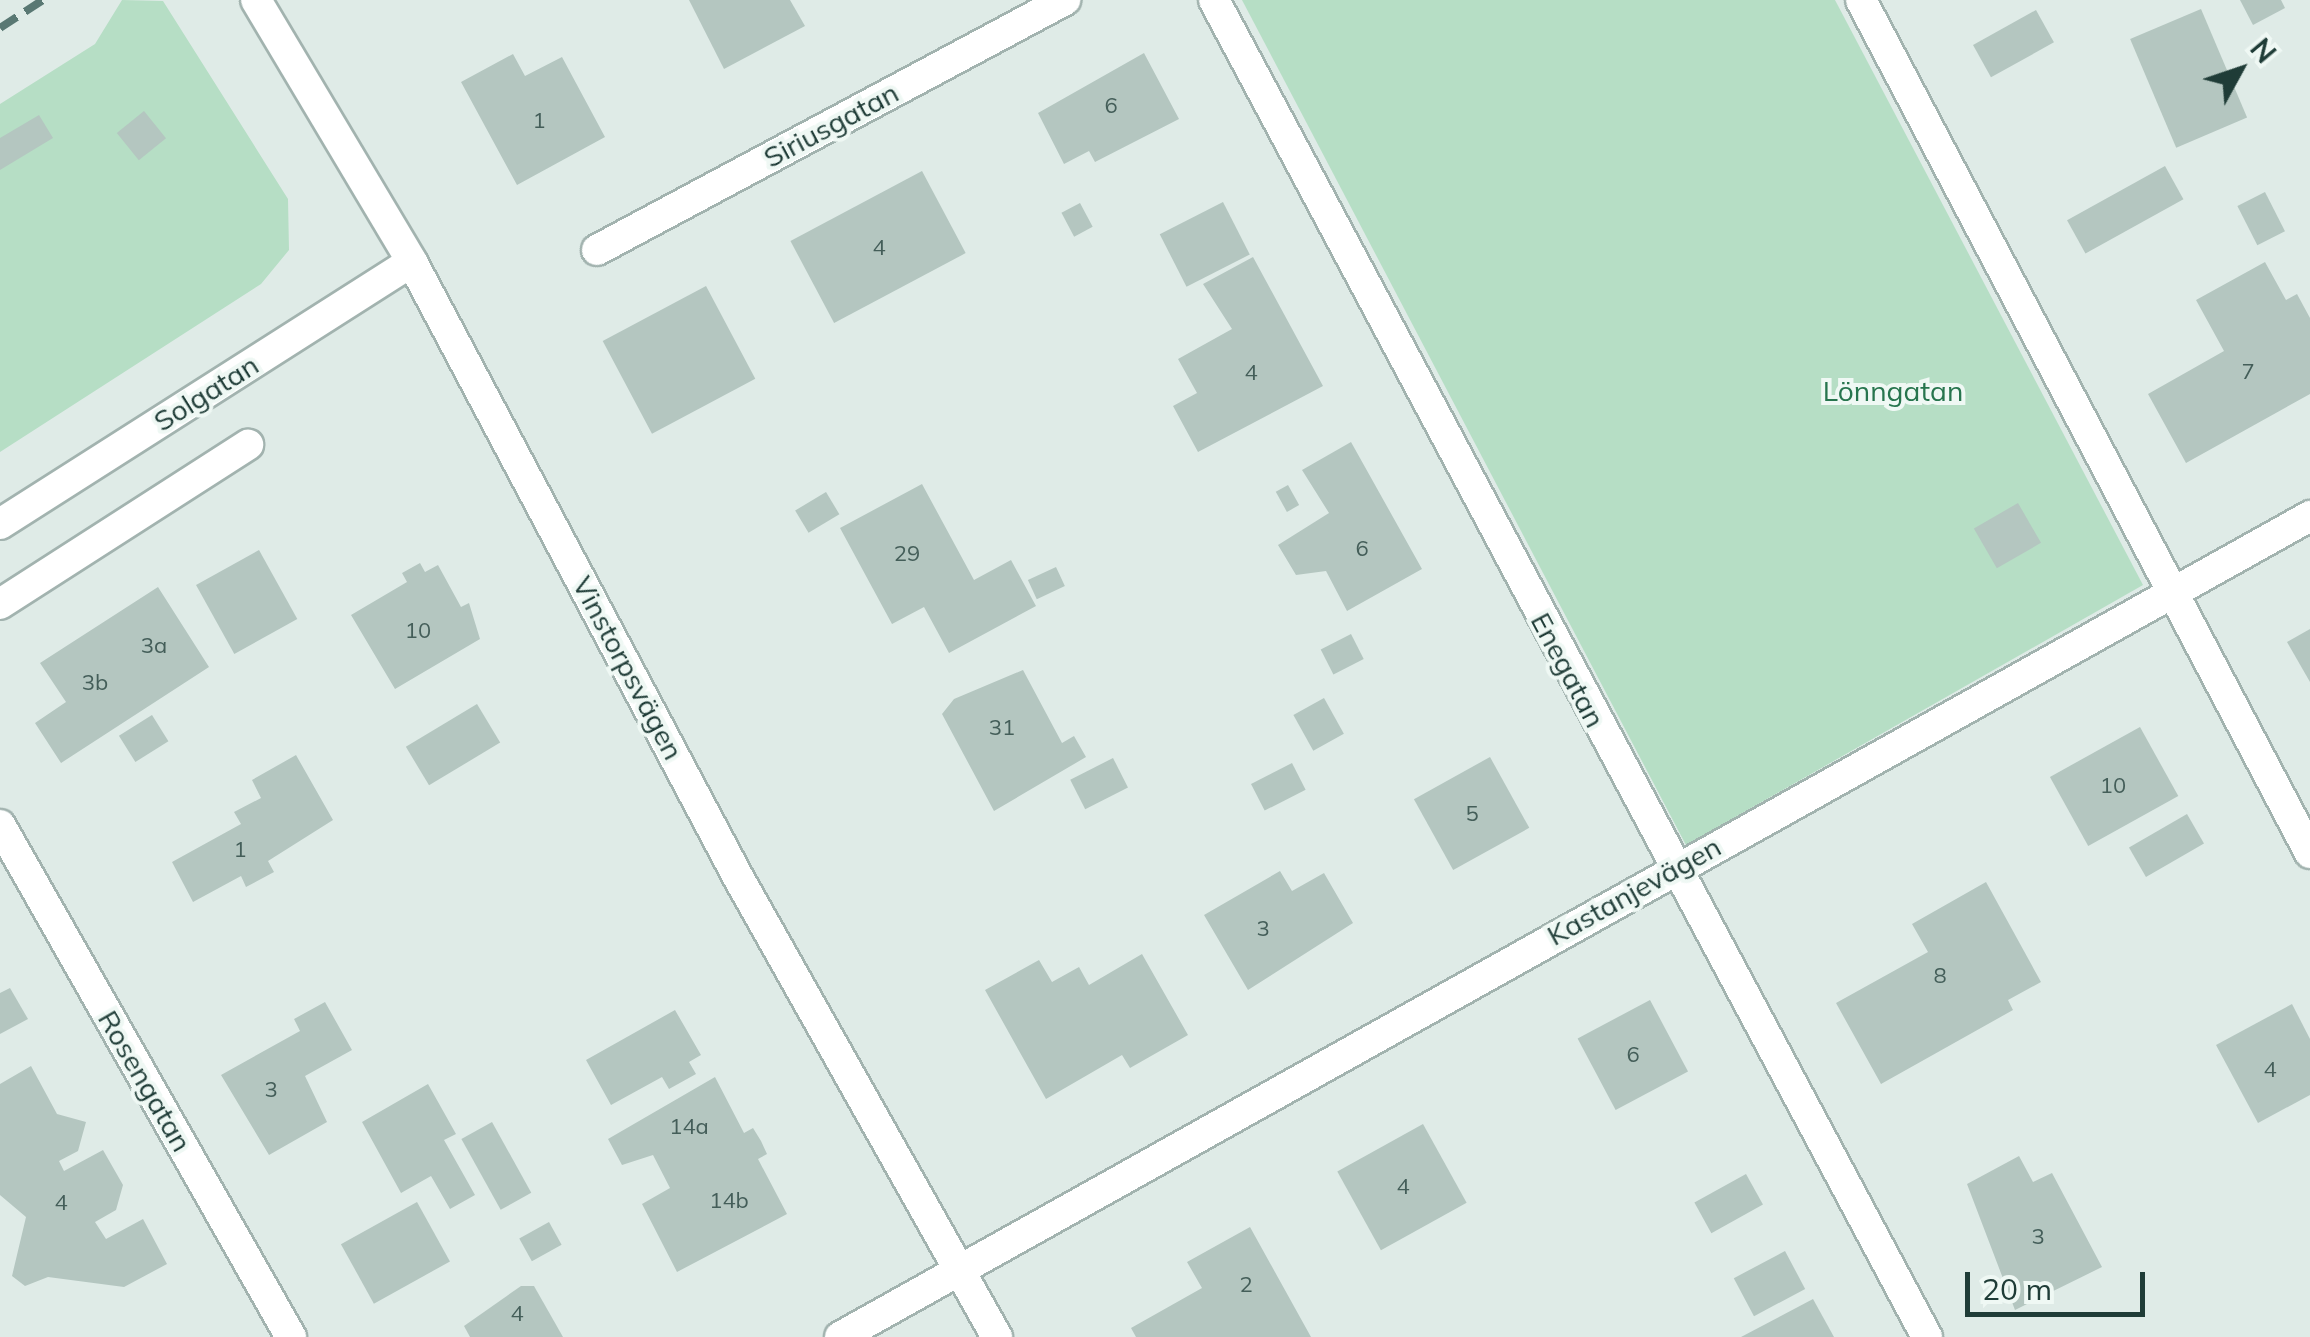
<!DOCTYPE html>
<html>
<head>
<meta charset="utf-8">
<style>
	body { margin:0 }
	#map { position:relative; width:2310px; height:1337px; overflow:hidden; background:#dfebe7; font-family:Mulish,sans-serif }
	div>[style] { position:absolute }
	.green>* { inset:0; background:#b6dec5 }
	.building>* { inset:0; background:#b4c6c0; transform-origin:0 0 }
	.roads { filter:drop-shadow(2px 0 #a2b3af) drop-shadow(-2px 0 #a2b3af) drop-shadow(0 2px #a2b3af) drop-shadow(0 -2px #a2b3af) }
	.minor>* { height:30px; margin:-15px; padding:0 15px; transform-origin:15px; border-radius:15px; background:#fff }
	.rail>* { height:8px; margin-top:-4px; transform-origin:0; background:repeating-linear-gradient(90deg,#597873 0 20px,transparent 0 30px) }
	span { translate:-50% -50%; white-space:nowrap; text-align:center; line-height:1.15; -webkit-text-stroke:8px #eff8f4; paint-order:stroke }
	.number-label { font-size:22px; color:#445e59 }
	.number-label span { -webkit-text-stroke-width:0 }
	.street-label { font-size:28px; color:#1f3c37 }
	.park-label { font-size:28px; color:#27754e }
	.north { position:absolute; left:2190px; top:20px; width:100px; height:100px; -webkit-text-stroke:8px #eff8f4; paint-order:stroke; rotate:50deg; font-size:28px; font-weight:700; line-height:40px; text-align:center; color:#1f3c37 }
	.north::after { content:''; display:block; margin:auto; width:35px; height:45px; background:#1f3c37; clip-path:polygon(50% 0,100% 100%,50% 72%,0 100%) }
	.scale { position:absolute; left:1965px; top:1272px; width:180px; height:45px; box-sizing:border-box; border:5px solid #1f3c37; border-top:0; padding-left:12px; font-size:30px; line-height:35px; white-space:nowrap; color:#1f3c37; -webkit-text-stroke:8px #eff8f4; paint-order:stroke }
</style>
</head>
<body>
<div id="map">
	<div class="green">
		<i style="clip-path:polygon(122px 0,163px 1px,288px 199px,289px 250px,261px 284px,0 452px,0 104px,95px 44px)"></i>
		<i style="clip-path:polygon(1242px 0,1835px 0,2143px 585px,1686px 845px)"></i>
	</div>
	<div class="building">
		<i style="clip-path:polygon(689px 0,790px 0,805px 26px,724px 69px)"></i>
		<i style="clip-path:polygon(2240px 0,2281px 0,2285px 8px,2253px 25px)"></i>
		<i style="left:2201px;top:9px;width:118px;height:77px;rotate:67deg"></i>
		<i style="left:2036px;top:10px;width:37px;height:72px;rotate:61deg"></i>
		<i style="clip-path:polygon(1144px 53px,1179px 119px,1095px 162px,1089px 151px,1064px 164px,1038px 113px)"></i>
		<i style="clip-path:polygon(513px 54px,525px 76px,562px 57px,605px 137px,517px 185px,461px 82px)"></i>
		<i style="left:144px;top:111px;width:35px;height:35px;rotate:51deg"></i>
		<i style="clip-path:polygon(39px 115px,53px 138px,0 170px,0 138px)"></i>
		<i style="left:2165px;top:166px;width:38px;height:112px;rotate:61deg"></i>
		<i style="left:922px;top:171px;width:93px;height:149px;rotate:62deg"></i>
		<i style="left:2265px;top:192px;width:44px;height:31px;rotate:63deg"></i>
		<i style="left:1223px;top:202px;width:59px;height:71px;rotate:63deg"></i>
		<i style="left:1080px;top:203px;width:27px;height:21px;rotate:62deg"></i>
		<i style="clip-path:polygon(1253px 257px,1323px 386px,1198px 452px,1173px 406px,1197px 393px,1178px 359px,1232px 329px,1203px 284px)"></i>
		<i style="clip-path:polygon(2265px 262px,2286px 300px,2297px 294px,2310px 318px,2310px 394px,2186px 463px,2148px 394px,2224px 351px,2196px 300px)"></i>
		<i style="left:706px;top:286px;width:105px;height:117px;rotate:62deg"></i>
		<i style="clip-path:polygon(1351px 442px,1422px 569px,1347px 611px,1326px 571px,1296px 575px,1278px 545px,1329px 513px,1302px 470px)"></i>
		<i style="clip-path:polygon(922px 484px,974px 580px,1011px 560px,1036px 606px,949px 653px,924px 607px,892px 624px,840px 528px)"></i>
		<i style="left:1288px;top:485px;width:23px;height:14px;rotate:61deg"></i>
		<i style="left:826px;top:492px;width:26px;height:36px;rotate:59deg"></i>
		<i style="left:2018px;top:503px;width:46px;height:51px;rotate:60deg"></i>
		<i style="left:259px;top:550px;width:79px;height:72px;rotate:61deg"></i>
		<i style="clip-path:polygon(420px 563px,425px 572px,438px 565px,461px 607px,469px 603px,480px 639px,395px 689px,351px 615px,407px 582px,402px 573px)"></i>
		<i style="left:1056px;top:567px;width:21px;height:31px;rotate:65deg"></i>
		<i style="clip-path:polygon(158px 587px,209px 667px,61px 763px,35px 723px,66px 702px,40px 663px)"></i>
		<i style="clip-path:polygon(2310px 629px,2310px 682px,2287px 642px)"></i>
		<i style="left:1351px;top:634px;width:28px;height:34px;rotate:63deg"></i>
		<i style="clip-path:polygon(1023px 670px,1062px 743px,1074px 736px,1086px 757px,994px 811px,942px 714px,954px 699px)"></i>
		<i style="left:1324px;top:698px;width:41px;height:35px;rotate:61deg"></i>
		<i style="left:477px;top:704px;width:45px;height:83px;rotate:59deg"></i>
		<i style="left:152px;top:715px;width:31px;height:39px;rotate:58deg"></i>
		<i style="left:2140px;top:727px;width:79px;height:103px;rotate:61deg"></i>
		<i style="clip-path:polygon(296px 755px,333px 820px,268px 861px,274px 872px,246px 887px,241px 876px,193px 902px,172px 862px,241px 824px,234px 812px,261px 798px,252px 780px)"></i>
		<i style="left:1490px;top:757px;width:81px;height:87px;rotate:61deg"></i>
		<i style="left:1113px;top:758px;width:33px;height:48px;rotate:63deg"></i>
		<i style="left:1292px;top:763px;width:30px;height:46px;rotate:63deg"></i>
		<i style="left:2187px;top:814px;width:34px;height:67px;rotate:60deg"></i>
		<i style="clip-path:polygon(1280px 871px,1292px 891px,1324px 873px,1353px 923px,1248px 990px,1204px 915px)"></i>
		<i style="clip-path:polygon(1986px 882px,2041px 982px,2008px 1000px,2013px 1010px,1881px 1084px,1836px 1003px,1928px 952px,1912px 924px)"></i>
		<i style="clip-path:polygon(1142px 954px,1188px 1035px,1130px 1068px,1122px 1055px,1046px 1099px,985px 990px,1039px 960px,1052px 982px,1079px 967px,1089px 985px)"></i>
		<i style="clip-path:polygon(10px 988px,28px 1019px,0 1034px,0 993px)"></i>
		<i style="left:1650px;top:1000px;width:81px;height:82px;rotate:62deg"></i>
		<i style="clip-path:polygon(325px 1002px,352px 1050px,305px 1076px,327px 1122px,269px 1155px,221px 1075px,300px 1031px,294px 1019px)"></i>
		<i style="clip-path:polygon(2292px 1004px,2310px 1039px,2310px 1095px,2258px 1123px,2216px 1045px)"></i>
		<i style="clip-path:polygon(675px 1010px,701px 1055px,689px 1062px,696px 1074px,669px 1089px,662px 1077px,611px 1105px,586px 1060px)"></i>
		<i style="clip-path:polygon(31px 1066px,57px 1114px,86px 1122px,78px 1151px,59px 1161px,64px 1171px,103px 1150px,123px 1185px,116px 1210px,95px 1222px,106px 1239px,143px 1219px,167px 1264px,124px 1287px,48px 1277px,25px 1286px,12px 1276px,26px 1217px,0 1195px,0 1084px)"></i>
		<i style="clip-path:polygon(715px 1077px,744px 1133px,753px 1128px,761px 1141px,767px 1154px,758px 1159px,787px 1214px,677px 1272px,642px 1204px,670px 1188px,653px 1155px,622px 1165px,608px 1139px)"></i>
		<i style="clip-path:polygon(428px 1084px,456px 1134px,444px 1140px,475px 1195px,450px 1209px,431px 1176px,401px 1193px,362px 1122px)"></i>
		<i style="left:492px;top:1122px;width:81px;height:35px;rotate:61deg"></i>
		<i style="left:1423px;top:1124px;width:90px;height:98px;rotate:61deg"></i>
		<i style="clip-path:polygon(2019px 1156px,2033px 1182px,2052px 1173px,2102px 1267px,2015px 1310px,1967px 1184px)"></i>
		<i style="left:1746px;top:1174px;width:35px;height:59px;rotate:61deg"></i>
		<i style="left:417px;top:1202px;width:68px;height:87px;rotate:61deg"></i>
		<i style="left:549px;top:1222px;width:26px;height:34px;rotate:61deg"></i>
		<i style="clip-path:polygon(1250px 1227px,1311px 1337px,1136px 1337px,1131px 1328px,1202px 1288px,1187px 1262px)"></i>
		<i style="left:1785px;top:1251px;width:43px;height:58px;rotate:62deg"></i>
		<i style="clip-path:polygon(521px 1286px,534px 1286px,563px 1337px,470px 1337px,464px 1326px)"></i>
		<i style="clip-path:polygon(1813px 1299px,1834px 1337px,1741px 1337px)"></i>
	</div>
	<div class="roads">
		<div class="minor">
			<i style="left:256px;top:0;width:305px;rotate:59.2deg"></i>
			<i style="left:412px;top:262px;width:696px;rotate:62.07deg"></i>
			<i style="left:738px;top:877px;width:528px;rotate:60.62deg"></i>
			<i style="left:1214px;top:0;width:1515px;rotate:61.93deg"></i>
			<i style="left:1861px;top:0;width:964px;rotate:62.24deg"></i>
			<i style="left:597px;top:250px;width:531px;rotate:-28.11deg"></i>
			<i style="left:0;top:524px;width:488px;rotate:-32.5deg"></i>
			<i style="left:0;top:604px;width:295px;rotate:-32.7deg"></i>
			<i style="left:0;top:825px;width:589px;rotate:60.39deg"></i>
			<i style="left:840px;top:1337px;width:1684px;rotate:-29.18deg"></i>
		</div>
	</div>
	<div class="rail">
		<i style="left:0;top:28px;width:51px;rotate:-33.1deg"></i>
	</div>
	<div class="number-label">
		<span style="left:1111px;top:106px">6</span>
		<span style="left:539px;top:121px">1</span>
		<span style="left:879px;top:248px">4</span>
		<span style="left:2248px;top:372px">7</span>
		<span style="left:1251px;top:373px">4</span>
		<span style="left:1362px;top:549px">6</span>
		<span style="left:907px;top:554px">29</span>
		<span style="left:418px;top:631px">10</span>
		<span style="left:154px;top:646px">3a</span>
		<span style="left:95px;top:683px">3b</span>
		<span style="left:1002px;top:728px">31</span>
		<span style="left:2113px;top:786px">10</span>
		<span style="left:1472px;top:814px">5</span>
		<span style="left:240px;top:850px">1</span>
		<span style="left:1263px;top:929px">3</span>
		<span style="left:1940px;top:976px">8</span>
		<span style="left:1633px;top:1055px">6</span>
		<span style="left:2270px;top:1070px">4</span>
		<span style="left:271px;top:1090px">3</span>
		<span style="left:689px;top:1127px">14a</span>
		<span style="left:1403px;top:1187px">4</span>
		<span style="left:729px;top:1201px">14b</span>
		<span style="left:61px;top:1203px">4</span>
		<span style="left:2038px;top:1237px">3</span>
		<span style="left:1246px;top:1285px">2</span>
		<span style="left:517px;top:1314px">4</span>
	</div>
	<div class="street-label">
		<span style="left:831px;top:125px;rotate:-28deg">Siriusgatan</span>
		<span style="left:206px;top:393px;rotate:-32deg">Solgatan</span>
		<span style="left:628px;top:668px;rotate:62deg">Vinstorpsvägen</span>
		<span style="left:1568px;top:670px;rotate:62deg">Enegatan</span>
		<span style="left:1634px;top:891px;rotate:-29deg">Kastanjevägen</span>
		<span style="left:145px;top:1081px;rotate:60deg">Rosengatan</span>
	</div>
	<div class="park-label">
		<span style="left:1893px;top:391px">Lönngatan</span>
	</div>
	<div class="north">N</div>
	<div class="scale">20 m</div>
</div>
</body>
</html>
